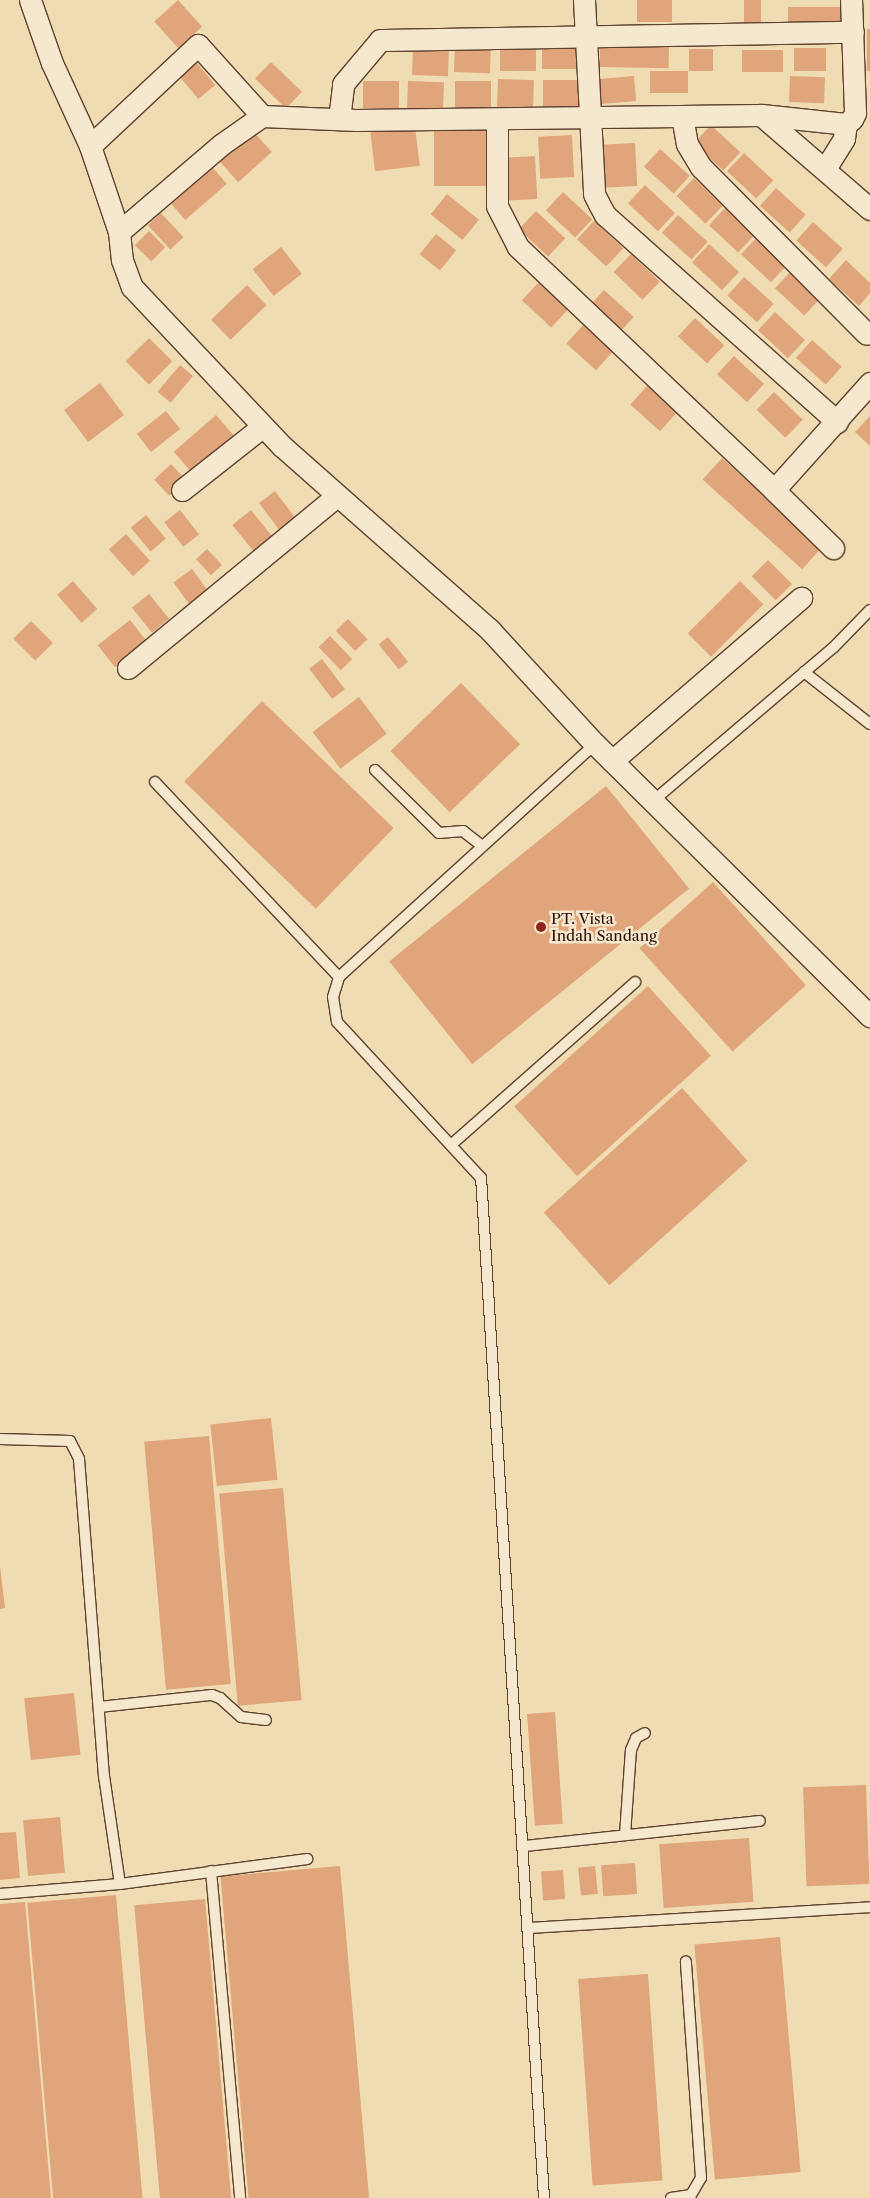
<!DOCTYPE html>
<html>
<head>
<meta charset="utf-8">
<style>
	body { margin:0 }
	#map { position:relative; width:870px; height:2198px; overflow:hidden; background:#f0dcb3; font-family:"Libre Caslon Text",serif }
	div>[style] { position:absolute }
	.building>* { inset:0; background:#e0a57a; transform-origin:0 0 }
	.roads { filter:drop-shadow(1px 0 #5e4230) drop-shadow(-1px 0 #5e4230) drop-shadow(0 1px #5e4230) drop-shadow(0 -1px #5e4230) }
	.service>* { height:10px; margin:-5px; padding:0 5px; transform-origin:5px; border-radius:5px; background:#f5e8ce }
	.minor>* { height:21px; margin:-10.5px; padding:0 10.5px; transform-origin:10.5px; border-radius:10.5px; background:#f5e8ce }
	.dots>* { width:14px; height:14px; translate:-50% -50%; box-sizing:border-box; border:2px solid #f5e8ce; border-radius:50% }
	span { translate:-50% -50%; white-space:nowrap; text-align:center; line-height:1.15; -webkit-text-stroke:5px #f5e8ce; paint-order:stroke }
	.poi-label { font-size:15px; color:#2d0e04 }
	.left { translate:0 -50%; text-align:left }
</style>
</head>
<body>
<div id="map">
	<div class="building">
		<i style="left:178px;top:0;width:36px;height:32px;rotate:48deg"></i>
		<i style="left:637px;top:0;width:35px;height:22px"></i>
		<i style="left:744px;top:0;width:17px;height:33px"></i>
		<i style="left:788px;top:7px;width:57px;height:24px"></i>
		<i style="left:867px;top:29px;width:3px;height:42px"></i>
		<i style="left:542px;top:42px;width:35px;height:27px"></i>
		<i style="left:455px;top:44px;width:36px;height:28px;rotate:2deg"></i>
		<i style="left:500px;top:44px;width:36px;height:27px"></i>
		<i style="left:600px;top:44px;width:69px;height:23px;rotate:1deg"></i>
		<i style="left:413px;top:47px;width:36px;height:28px;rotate:2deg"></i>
		<i style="left:794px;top:48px;width:32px;height:23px"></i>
		<i style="left:689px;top:49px;width:24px;height:22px"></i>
		<i style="left:742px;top:50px;width:41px;height:22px"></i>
		<i style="left:196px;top:62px;width:30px;height:22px;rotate:50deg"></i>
		<i style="left:271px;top:62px;width:43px;height:23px;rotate:44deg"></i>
		<i style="left:650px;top:71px;width:38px;height:22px"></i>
		<i style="left:634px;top:76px;width:25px;height:37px;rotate:85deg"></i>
		<i style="left:790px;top:76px;width:35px;height:26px;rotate:2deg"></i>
		<i style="left:498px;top:79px;width:36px;height:28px;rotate:2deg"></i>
		<i style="left:543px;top:80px;width:35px;height:27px"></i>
		<i style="left:363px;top:81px;width:36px;height:27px"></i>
		<i style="left:408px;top:81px;width:36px;height:27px;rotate:2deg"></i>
		<i style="left:455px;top:81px;width:36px;height:27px"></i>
		<i style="left:711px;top:125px;width:40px;height:25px;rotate:43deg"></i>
		<i style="left:415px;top:127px;width:39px;height:45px;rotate:83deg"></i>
		<i style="left:251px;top:129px;width:31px;height:45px;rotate:48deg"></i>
		<i style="left:434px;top:129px;width:55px;height:57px"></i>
		<i style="left:572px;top:135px;width:42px;height:34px;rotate:87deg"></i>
		<i style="left:635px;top:143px;width:43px;height:34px;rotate:87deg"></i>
		<i style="left:660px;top:149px;width:40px;height:24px;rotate:42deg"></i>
		<i style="left:744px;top:153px;width:40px;height:25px;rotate:43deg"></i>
		<i style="left:535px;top:156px;width:43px;height:34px;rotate:87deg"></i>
		<i style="left:213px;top:168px;width:21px;height:55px;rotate:49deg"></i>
		<i style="left:694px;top:178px;width:40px;height:25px;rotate:44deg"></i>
		<i style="left:645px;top:185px;width:41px;height:25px;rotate:43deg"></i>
		<i style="left:776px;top:188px;width:40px;height:24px;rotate:42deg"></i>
		<i style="left:563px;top:192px;width:40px;height:25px;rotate:43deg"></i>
		<i style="left:447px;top:194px;width:41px;height:26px;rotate:39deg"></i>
		<i style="left:726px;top:207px;width:40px;height:25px;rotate:43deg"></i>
		<i style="left:536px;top:211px;width:40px;height:25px;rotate:43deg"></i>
		<i style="left:161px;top:213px;width:33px;height:18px;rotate:47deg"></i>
		<i style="left:678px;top:215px;width:40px;height:24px;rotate:42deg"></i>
		<i style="left:594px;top:221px;width:40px;height:25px;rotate:43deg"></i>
		<i style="left:813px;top:222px;width:40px;height:25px;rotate:42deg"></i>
		<i style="left:149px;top:231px;width:23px;height:20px;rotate:45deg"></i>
		<i style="left:436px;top:234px;width:26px;height:26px;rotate:39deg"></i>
		<i style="left:758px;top:236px;width:41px;height:25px;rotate:43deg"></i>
		<i style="left:709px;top:244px;width:41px;height:25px;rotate:43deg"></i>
		<i style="left:281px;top:247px;width:34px;height:36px;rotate:52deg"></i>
		<i style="left:631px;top:254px;width:40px;height:25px;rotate:44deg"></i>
		<i style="clip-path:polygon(846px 260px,870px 283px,870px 293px,859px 306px,829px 279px)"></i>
		<i style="left:792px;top:270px;width:40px;height:25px;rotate:43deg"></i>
		<i style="left:744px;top:277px;width:40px;height:25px;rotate:42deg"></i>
		<i style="left:539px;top:282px;width:40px;height:25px;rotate:43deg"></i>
		<i style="left:247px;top:285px;width:28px;height:50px;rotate:46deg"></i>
		<i style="left:604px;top:290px;width:40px;height:25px;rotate:42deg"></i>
		<i style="left:775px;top:312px;width:41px;height:25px;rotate:43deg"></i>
		<i style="left:695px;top:318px;width:40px;height:25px;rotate:43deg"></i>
		<i style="left:583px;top:325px;width:40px;height:25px;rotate:42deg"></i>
		<i style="left:149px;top:338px;width:33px;height:33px;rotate:45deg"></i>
		<i style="left:812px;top:340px;width:40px;height:24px;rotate:42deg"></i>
		<i style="left:734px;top:356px;width:41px;height:25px;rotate:43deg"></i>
		<i style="left:180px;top:365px;width:17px;height:35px;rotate:40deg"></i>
		<i style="left:100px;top:383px;width:40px;height:45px;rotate:53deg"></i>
		<i style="left:647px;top:386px;width:40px;height:25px;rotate:42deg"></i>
		<i style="left:774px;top:392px;width:40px;height:25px;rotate:44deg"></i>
		<i style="left:166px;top:411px;width:23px;height:37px;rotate:52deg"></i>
		<i style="left:216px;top:415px;width:29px;height:56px;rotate:49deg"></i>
		<i style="clip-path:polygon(870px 416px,870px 446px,855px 432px)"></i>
		<i style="left:722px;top:458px;width:134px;height:29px;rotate:42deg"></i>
		<i style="left:171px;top:464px;width:22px;height:23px;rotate:47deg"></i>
		<i style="left:275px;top:491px;width:38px;height:20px;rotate:53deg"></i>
		<i style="left:180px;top:510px;width:31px;height:20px;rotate:52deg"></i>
		<i style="left:251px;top:510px;width:38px;height:24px;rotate:51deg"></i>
		<i style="left:146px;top:515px;width:31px;height:20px;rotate:50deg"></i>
		<i style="left:126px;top:534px;width:36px;height:23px;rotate:48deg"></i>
		<i style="left:207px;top:549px;width:22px;height:15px;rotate:47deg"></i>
		<i style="left:768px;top:560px;width:34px;height:23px;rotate:45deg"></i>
		<i style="left:192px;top:569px;width:27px;height:23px;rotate:54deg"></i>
		<i style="left:73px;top:581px;width:37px;height:21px;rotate:49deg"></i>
		<i style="left:740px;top:581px;width:33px;height:74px;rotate:45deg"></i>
		<i style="left:149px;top:594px;width:32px;height:22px;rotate:51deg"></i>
		<i style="left:348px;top:619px;width:28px;height:17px;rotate:46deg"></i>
		<i style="left:130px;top:620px;width:28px;height:41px;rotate:52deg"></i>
		<i style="left:31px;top:621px;width:31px;height:25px;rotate:45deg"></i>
		<i style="left:330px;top:636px;width:32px;height:16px;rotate:46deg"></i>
		<i style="left:388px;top:637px;width:32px;height:12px;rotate:51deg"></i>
		<i style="left:322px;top:659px;width:38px;height:16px;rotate:53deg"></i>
		<i style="left:461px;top:683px;width:85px;height:98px;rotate:46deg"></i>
		<i style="left:359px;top:697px;width:46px;height:58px;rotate:53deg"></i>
		<i style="left:262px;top:701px;width:183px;height:112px;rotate:44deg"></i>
		<i style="left:606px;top:786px;width:132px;height:279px;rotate:51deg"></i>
		<i style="left:713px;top:882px;width:139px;height:99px;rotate:48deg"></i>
		<i style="left:648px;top:986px;width:94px;height:180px;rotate:48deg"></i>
		<i style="left:682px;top:1088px;width:98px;height:186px;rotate:48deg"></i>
		<i style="left:271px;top:1418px;width:62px;height:61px;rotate:84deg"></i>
		<i style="left:209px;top:1436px;width:249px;height:65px;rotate:85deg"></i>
		<i style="left:283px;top:1488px;width:213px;height:64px;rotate:85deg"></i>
		<i style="clip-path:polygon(0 1566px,5px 1608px,0 1609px)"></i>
		<i style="left:74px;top:1693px;width:62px;height:50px;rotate:84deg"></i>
		<i style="left:555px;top:1712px;width:112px;height:28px;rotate:86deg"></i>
		<i style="left:866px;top:1785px;width:99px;height:63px;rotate:88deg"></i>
		<i style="left:60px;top:1817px;width:56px;height:37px;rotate:85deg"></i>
		<i style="clip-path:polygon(16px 1832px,20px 1878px,0 1880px,0 1833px)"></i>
		<i style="left:749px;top:1838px;width:64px;height:90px;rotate:86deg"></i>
		<i style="left:635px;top:1863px;width:31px;height:34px;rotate:86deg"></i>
		<i style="left:340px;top:1866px;width:333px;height:120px;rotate:85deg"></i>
		<i style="left:595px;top:1866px;width:28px;height:17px;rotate:84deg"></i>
		<i style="left:563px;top:1870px;width:29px;height:22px;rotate:86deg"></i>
		<i style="left:116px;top:1895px;width:304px;height:89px;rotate:85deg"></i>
		<i style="left:205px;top:1899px;width:300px;height:71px;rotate:85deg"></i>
		<i style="clip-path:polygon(25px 1902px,51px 2198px,0 2198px,0 1904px)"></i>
		<i style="left:780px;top:1937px;width:236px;height:86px;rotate:85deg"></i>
		<i style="left:648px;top:1974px;width:207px;height:70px;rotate:86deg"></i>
	</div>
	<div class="roads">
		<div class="service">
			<i style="left:804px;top:672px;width:84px;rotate:38.2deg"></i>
			<i style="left:375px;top:770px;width:90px;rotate:44.5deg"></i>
			<i style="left:439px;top:833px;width:24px;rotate:-5deg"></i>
			<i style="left:463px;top:831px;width:24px;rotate:38deg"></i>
			<i style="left:155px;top:782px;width:268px;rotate:46.7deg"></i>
			<i style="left:653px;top:801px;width:236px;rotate:-40.4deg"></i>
			<i style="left:833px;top:648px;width:53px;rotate:-45.8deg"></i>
			<i style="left:451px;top:1145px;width:246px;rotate:-41.5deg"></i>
			<i style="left:0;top:1439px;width:70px;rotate:1.6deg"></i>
			<i style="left:70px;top:1441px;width:20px;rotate:63deg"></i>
			<i style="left:79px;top:1459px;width:318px;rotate:85.5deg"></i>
			<i style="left:104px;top:1776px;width:109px;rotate:81.6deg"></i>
			<i style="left:99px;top:1707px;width:114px;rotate:-6.1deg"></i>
			<i style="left:212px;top:1695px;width:9px;rotate:21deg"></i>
			<i style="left:220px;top:1698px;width:28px;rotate:42deg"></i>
			<i style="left:241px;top:1717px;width:25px;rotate:7deg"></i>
			<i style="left:625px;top:1835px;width:85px;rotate:-86deg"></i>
			<i style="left:631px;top:1750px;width:13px;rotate:-67deg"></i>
			<i style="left:636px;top:1738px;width:10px;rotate:-29deg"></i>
			<i style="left:525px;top:1846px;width:236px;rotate:-6.1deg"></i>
			<i style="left:211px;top:1871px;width:328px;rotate:84.9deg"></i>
			<i style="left:0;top:1894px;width:120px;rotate:-4.8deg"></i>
			<i style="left:120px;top:1884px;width:189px;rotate:-7.6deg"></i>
			<i style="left:530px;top:1928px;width:341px;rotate:-3.5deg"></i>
			<i style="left:544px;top:2198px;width:1022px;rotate:-93.53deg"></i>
			<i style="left:481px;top:1178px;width:212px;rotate:-132.7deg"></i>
			<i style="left:337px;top:1022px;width:25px;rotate:-99deg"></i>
			<i style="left:333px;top:997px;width:21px;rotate:-73deg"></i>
			<i style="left:339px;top:977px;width:346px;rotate:-42.3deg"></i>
			<i style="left:671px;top:2198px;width:20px;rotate:-9deg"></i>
			<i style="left:691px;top:2195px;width:20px;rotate:-60deg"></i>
			<i style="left:701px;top:2178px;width:217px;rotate:-94deg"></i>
		</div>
		<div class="minor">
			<i style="left:30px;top:0;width:67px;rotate:70.8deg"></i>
			<i style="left:52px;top:63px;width:91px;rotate:65.4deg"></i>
			<i style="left:90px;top:146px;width:91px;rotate:71.4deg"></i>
			<i style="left:119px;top:232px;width:28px;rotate:84deg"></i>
			<i style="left:122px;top:260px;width:29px;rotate:70deg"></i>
			<i style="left:132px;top:287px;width:219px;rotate:46.7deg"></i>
			<i style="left:282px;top:446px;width:278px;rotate:41.5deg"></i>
			<i style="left:490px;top:630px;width:155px;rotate:47.4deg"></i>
			<i style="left:595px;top:744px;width:387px;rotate:44.7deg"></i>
			<i style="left:584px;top:0;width:194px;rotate:87deg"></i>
			<i style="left:594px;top:194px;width:11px;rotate:63deg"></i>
			<i style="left:599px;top:204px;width:13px;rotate:61deg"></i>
			<i style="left:605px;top:215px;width:311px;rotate:41.7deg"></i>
			<i style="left:762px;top:115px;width:84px;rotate:6.1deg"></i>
			<i style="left:846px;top:124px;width:8px;rotate:-40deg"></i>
			<i style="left:852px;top:119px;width:7px;rotate:-63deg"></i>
			<i style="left:855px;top:113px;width:113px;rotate:-92deg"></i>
			<i style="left:682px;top:116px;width:28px;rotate:80deg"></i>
			<i style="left:687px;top:144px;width:27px;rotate:59deg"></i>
			<i style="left:701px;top:167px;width:235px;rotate:45.2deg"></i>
			<i style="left:339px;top:119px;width:35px;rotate:-83deg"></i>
			<i style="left:343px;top:84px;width:57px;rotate:-49.9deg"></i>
			<i style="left:380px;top:40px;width:473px;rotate:-1deg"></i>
			<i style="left:497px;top:119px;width:87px;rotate:90deg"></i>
			<i style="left:497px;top:206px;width:46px;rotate:62.9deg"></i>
			<i style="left:518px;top:247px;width:353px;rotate:43.5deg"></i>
			<i style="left:774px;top:490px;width:144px;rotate:-48.1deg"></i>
			<i style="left:90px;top:146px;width:148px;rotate:-43.1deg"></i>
			<i style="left:198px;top:45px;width:96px;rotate:48deg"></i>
			<i style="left:825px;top:169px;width:36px;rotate:-58deg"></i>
			<i style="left:844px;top:138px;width:14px;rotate:-82deg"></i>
			<i style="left:119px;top:232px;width:135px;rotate:-40.5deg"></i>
			<i style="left:222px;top:144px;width:49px;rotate:-35deg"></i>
			<i style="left:262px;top:116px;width:94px;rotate:2.4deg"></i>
			<i style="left:356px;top:120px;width:405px;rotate:-0.7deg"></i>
			<i style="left:761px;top:115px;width:144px;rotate:40.8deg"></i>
			<i style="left:182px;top:490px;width:103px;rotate:-38.3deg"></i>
			<i style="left:774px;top:490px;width:83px;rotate:44.5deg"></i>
			<i style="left:128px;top:668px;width:271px;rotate:-39.5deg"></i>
			<i style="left:612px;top:761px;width:250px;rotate:-40.8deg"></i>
		</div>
	</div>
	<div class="dots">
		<i style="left:541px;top:927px;background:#8f2418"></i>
	</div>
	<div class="poi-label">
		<span class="left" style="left:551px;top:927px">PT. Vista<br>Indah Sandang</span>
	</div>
</div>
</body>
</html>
